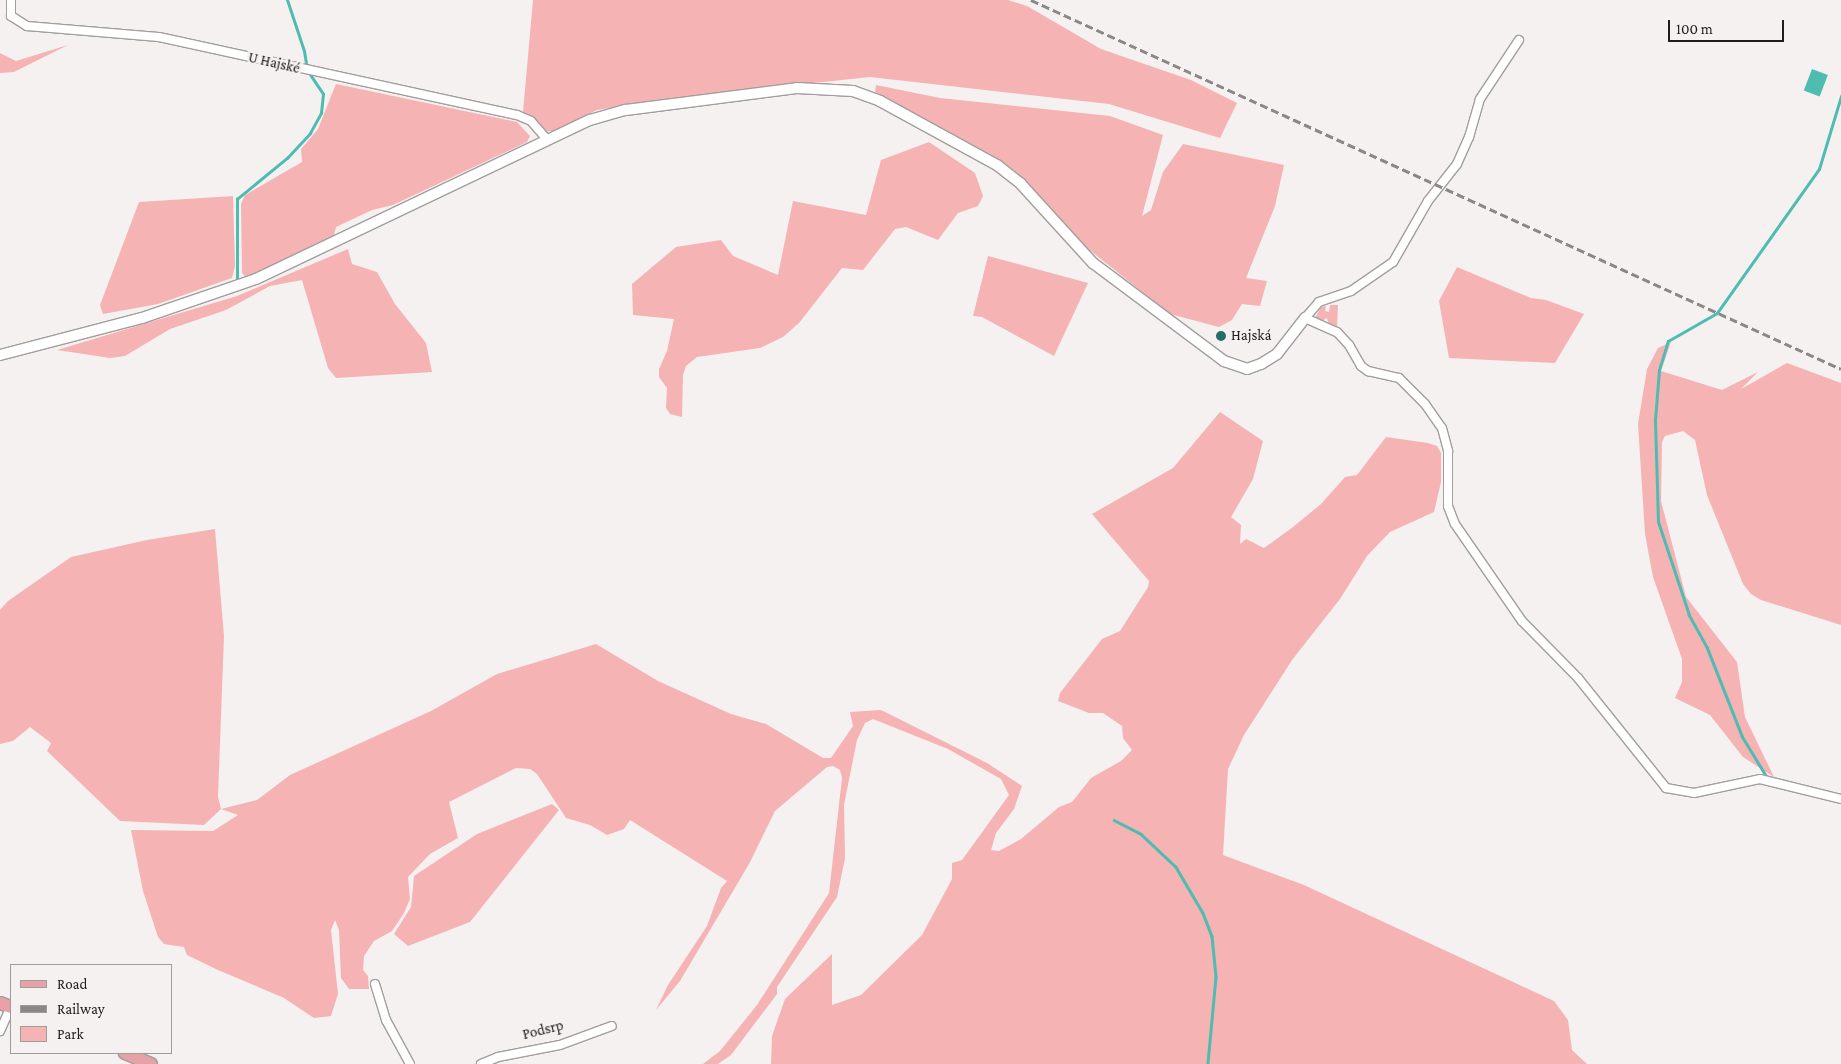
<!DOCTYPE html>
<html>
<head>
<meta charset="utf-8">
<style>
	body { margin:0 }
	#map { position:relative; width:1841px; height:1064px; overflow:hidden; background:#f5f1f1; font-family:"Crimson Pro",serif }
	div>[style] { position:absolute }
	.green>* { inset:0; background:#f5b3b4 }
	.water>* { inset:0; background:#4ebcb0; transform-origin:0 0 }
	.stream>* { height:2.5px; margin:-1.25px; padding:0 1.25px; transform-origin:1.25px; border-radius:1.25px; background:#4ebcb0 }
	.roads { filter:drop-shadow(1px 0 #a29e9e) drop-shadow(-1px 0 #a29e9e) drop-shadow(0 1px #a29e9e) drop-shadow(0 -1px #a29e9e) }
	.minor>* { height:8px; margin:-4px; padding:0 4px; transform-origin:4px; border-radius:4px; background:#fff }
	.tertiary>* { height:10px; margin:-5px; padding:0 5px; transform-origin:5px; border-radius:5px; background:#fff }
	.primary>* { height:12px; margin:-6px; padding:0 6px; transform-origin:6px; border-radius:6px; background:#e6a2a6 }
	.rail>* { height:2.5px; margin-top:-1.25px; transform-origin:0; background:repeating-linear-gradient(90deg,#8a8787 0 8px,transparent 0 12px) }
	.dots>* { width:14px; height:14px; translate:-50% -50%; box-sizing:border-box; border:2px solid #f5f1f1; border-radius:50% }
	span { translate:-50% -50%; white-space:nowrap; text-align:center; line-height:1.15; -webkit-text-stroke:5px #f5f1f1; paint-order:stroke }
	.street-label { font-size:15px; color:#1e1c1c }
	.poi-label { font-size:15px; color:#1e1c1c }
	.left { translate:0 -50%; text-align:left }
	.legend { position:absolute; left:10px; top:964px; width:162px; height:90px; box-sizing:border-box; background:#f5f1f1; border:1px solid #9f9c9c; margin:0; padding:6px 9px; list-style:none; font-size:15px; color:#1e1c1c }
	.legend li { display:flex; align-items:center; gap:10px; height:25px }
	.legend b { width:25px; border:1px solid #9f9c9c }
	.scale { position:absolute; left:1668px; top:20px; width:116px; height:22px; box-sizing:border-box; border:2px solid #1e1c1c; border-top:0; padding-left:6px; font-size:15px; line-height:18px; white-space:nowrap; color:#1e1c1c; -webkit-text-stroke:4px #f5f1f1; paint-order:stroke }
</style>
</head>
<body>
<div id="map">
	<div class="green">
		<i style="clip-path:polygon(533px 0,1008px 0,1027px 6px,1101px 49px,1191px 80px,1237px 103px,1220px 138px,1109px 104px,870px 77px,673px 98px,597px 110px,555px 131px,546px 131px,523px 112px)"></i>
		<i style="clip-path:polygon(68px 45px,14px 72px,0 73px,0 53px,16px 61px)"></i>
		<i style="clip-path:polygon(336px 84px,517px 122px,530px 136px,527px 142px,393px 205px,372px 210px,336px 227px,333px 239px,314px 244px,312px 249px,246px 277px,242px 273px,241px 204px,245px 195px,302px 162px,301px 149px,318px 129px)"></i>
		<i style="clip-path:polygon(876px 85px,940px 98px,1110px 116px,1163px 135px,1142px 216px,1151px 210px,1163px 172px,1183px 144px,1284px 165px,1275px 206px,1246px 278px,1267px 281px,1260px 306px,1242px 304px,1232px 320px,1219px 327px,1170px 314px,1082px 244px,1015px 171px,997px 158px,875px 92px)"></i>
		<i style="clip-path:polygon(929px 142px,975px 173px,983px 196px,978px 206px,958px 213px,938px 240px,906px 227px,895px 229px,863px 270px,842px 268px,799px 323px,783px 337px,760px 348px,697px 357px,686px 366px,683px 375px,682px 417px,670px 414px,666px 408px,667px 388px,659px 377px,659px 369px,667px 351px,674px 319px,633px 315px,632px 284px,676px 247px,721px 240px,733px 256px,778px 275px,793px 201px,866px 215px,881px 160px)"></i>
		<i style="clip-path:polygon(233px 196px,235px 266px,232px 278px,158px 304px,103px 314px,100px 305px,139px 202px)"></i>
		<i style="clip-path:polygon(348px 249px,352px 264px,377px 272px,395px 304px,426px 343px,432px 372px,336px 378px,328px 368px,302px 280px,270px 286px,226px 310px,170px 329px,125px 356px,110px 358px,57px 350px,237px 296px)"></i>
		<i style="clip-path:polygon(988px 256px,1088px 283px,1054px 356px,982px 317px,973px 316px)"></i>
		<i style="clip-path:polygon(1457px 267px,1531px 298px,1546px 300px,1584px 314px,1555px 363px,1449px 358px,1439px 301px)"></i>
		<i style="clip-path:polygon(1330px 305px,1338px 305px,1337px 329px,1329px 326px,1327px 318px,1322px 321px,1314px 320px,1321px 307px,1326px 306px,1325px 311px,1329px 312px)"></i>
		<i style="clip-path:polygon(1671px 342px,1661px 371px,1722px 390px,1758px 372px,1741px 389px,1787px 363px,1841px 383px,1841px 625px,1761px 600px,1751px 594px,1743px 584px,1707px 495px,1695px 440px,1683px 431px,1665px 436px,1662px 442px,1661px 501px,1686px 597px,1737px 662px,1745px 717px,1774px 777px,1743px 757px,1710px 715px,1675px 698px,1682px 682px,1682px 659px,1653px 577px,1645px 534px,1638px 424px,1647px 369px,1658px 348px)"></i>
		<i style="clip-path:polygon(1220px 412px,1263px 441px,1253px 479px,1231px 517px,1241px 525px,1240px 544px,1246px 539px,1264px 548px,1293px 527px,1321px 504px,1345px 477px,1357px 475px,1386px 437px,1428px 443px,1437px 446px,1441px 453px,1441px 482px,1434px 512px,1390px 532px,1367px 556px,1340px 599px,1292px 660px,1244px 735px,1228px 769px,1223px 855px,1304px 885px,1554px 1001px,1568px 1020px,1572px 1050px,1587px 1064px,771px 1064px,772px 1036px,785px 999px,832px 954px,832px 1005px,861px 995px,922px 935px,952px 879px,952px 863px,962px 860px,1009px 795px,1001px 779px,948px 749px,873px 719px,865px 723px,857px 740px,844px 805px,845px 858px,837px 897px,777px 987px,777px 994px,731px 1055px,718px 1064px,703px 1064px,720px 1051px,757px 1005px,829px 893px,842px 778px,840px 770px,833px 766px,827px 767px,775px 811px,749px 864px,680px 981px,656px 1010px,668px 985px,707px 926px,721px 888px,727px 881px,630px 820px,624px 829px,607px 835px,590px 825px,566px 818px,537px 774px,530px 769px,516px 768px,449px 802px,458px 838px,430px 854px,408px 877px,410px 899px,404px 913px,392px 931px,374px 941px,364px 956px,363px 970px,368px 976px,369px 989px,349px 989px,341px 978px,339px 930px,335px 920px,331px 930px,338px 994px,331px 1016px,314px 1018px,284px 998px,218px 970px,187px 955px,184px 947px,164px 944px,158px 937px,143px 891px,131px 830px,213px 831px,238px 815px,221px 809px,204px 825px,120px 821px,47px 751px,51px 743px,30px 727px,13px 741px,0 744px,0 610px,8px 601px,71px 557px,147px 540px,215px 529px,224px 636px,218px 797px,221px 809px,257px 800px,290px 775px,431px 711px,497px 674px,596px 644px,658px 681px,731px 714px,766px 724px,823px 758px,831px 758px,853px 726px,850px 712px,881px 710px,987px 763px,1022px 786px,1014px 809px,996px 833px,991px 850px,999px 851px,1021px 839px,1059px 807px,1072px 802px,1091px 778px,1121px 761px,1132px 750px,1123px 738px,1122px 726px,1103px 713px,1089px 713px,1058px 701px,1060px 693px,1102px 639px,1120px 631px,1148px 587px,1149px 581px,1092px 514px,1173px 468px)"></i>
		<i style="clip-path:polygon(552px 804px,559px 810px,470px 922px,408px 946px,394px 934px,411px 907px,414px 876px,477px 834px)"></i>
	</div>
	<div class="water">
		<i style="left:1812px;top:69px;width:17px;height:23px;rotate:21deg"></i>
	</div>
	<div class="stream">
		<i style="left:237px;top:283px;width:84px;rotate:-90deg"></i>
		<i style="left:237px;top:199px;width:65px;rotate:-39.4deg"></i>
		<i style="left:287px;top:158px;width:34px;rotate:-47deg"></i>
		<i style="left:310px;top:133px;width:23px;rotate:-61deg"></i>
		<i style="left:321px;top:113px;width:19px;rotate:-84deg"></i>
		<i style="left:323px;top:94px;width:29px;rotate:-124deg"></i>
		<i style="left:307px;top:70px;width:19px;rotate:-99deg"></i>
		<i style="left:304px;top:51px;width:54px;rotate:-108.4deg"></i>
		<i style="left:1767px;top:778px;width:48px;rotate:-121.4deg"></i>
		<i style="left:1742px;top:737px;width:96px;rotate:-111.5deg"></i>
		<i style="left:1707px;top:648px;width:38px;rotate:-119deg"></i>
		<i style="left:1689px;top:615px;width:98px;rotate:-108.4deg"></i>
		<i style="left:1658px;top:522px;width:102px;rotate:-91.7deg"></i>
		<i style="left:1655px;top:420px;width:50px;rotate:-85.4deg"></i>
		<i style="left:1659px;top:370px;width:30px;rotate:-73deg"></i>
		<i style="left:1668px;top:341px;width:56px;rotate:-29.7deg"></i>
		<i style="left:1717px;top:313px;width:176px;rotate:-54.7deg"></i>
		<i style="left:1819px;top:169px;width:76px;rotate:-73.2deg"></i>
		<i style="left:1114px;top:820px;width:30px;rotate:27deg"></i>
		<i style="left:1141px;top:834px;width:48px;rotate:43.3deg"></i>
		<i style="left:1176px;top:867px;width:53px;rotate:59.6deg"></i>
		<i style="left:1203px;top:913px;width:25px;rotate:69deg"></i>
		<i style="left:1212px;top:936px;width:41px;rotate:84.4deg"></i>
		<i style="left:1216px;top:977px;width:87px;rotate:95.3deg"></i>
	</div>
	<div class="roads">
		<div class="minor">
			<i style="left:11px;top:0;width:16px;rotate:90deg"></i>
			<i style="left:11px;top:16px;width:19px;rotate:32deg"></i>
			<i style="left:27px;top:26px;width:132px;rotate:4.8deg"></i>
			<i style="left:159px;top:37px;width:366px;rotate:12.3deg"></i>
			<i style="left:517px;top:115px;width:15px;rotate:23deg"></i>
			<i style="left:531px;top:121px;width:23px;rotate:49deg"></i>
			<i style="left:1519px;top:40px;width:71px;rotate:123.5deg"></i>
			<i style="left:1480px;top:99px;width:40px;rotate:106deg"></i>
			<i style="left:1469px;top:137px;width:30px;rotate:114deg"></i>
			<i style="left:1457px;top:164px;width:47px;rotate:128.1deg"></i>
			<i style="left:1428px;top:201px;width:70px;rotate:119.8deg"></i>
			<i style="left:1393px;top:262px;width:51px;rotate:145.4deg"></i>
			<i style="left:1351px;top:291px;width:34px;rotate:161deg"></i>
			<i style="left:1319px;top:302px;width:21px;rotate:131deg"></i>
			<i style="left:1305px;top:318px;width:35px;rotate:24deg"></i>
			<i style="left:1337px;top:332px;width:18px;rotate:47deg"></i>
			<i style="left:1349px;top:345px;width:24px;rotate:60deg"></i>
			<i style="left:1361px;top:366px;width:9px;rotate:36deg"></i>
			<i style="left:1368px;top:371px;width:32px;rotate:13deg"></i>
			<i style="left:1399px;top:378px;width:37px;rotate:45deg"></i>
			<i style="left:1425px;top:404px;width:29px;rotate:55deg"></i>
			<i style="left:1442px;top:428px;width:24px;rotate:75deg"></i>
			<i style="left:1448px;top:451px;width:55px;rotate:90deg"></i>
			<i style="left:1448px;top:506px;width:19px;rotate:69deg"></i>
			<i style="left:1455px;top:524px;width:118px;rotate:55.4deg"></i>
			<i style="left:1522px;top:621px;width:80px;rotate:45.5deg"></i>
			<i style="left:1578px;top:678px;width:141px;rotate:51.3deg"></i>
			<i style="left:1666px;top:788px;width:28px;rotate:10deg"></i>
			<i style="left:1694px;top:793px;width:67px;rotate:-12deg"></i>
			<i style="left:1760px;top:779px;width:83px;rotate:13.9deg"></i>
			<i style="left:375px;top:984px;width:38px;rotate:73deg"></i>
			<i style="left:386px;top:1020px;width:50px;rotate:61.4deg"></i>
			<i style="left:0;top:1031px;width:27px;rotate:-66deg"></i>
			<i style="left:481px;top:1064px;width:18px;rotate:-22deg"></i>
			<i style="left:498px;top:1057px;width:63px;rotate:-11deg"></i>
			<i style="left:560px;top:1045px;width:55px;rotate:-20.1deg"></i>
		</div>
		<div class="tertiary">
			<i style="left:0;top:355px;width:147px;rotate:-14.6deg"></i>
			<i style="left:142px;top:318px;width:120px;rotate:-18.9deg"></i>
			<i style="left:256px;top:279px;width:370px;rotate:-25.5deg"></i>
			<i style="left:590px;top:120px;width:37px;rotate:-16deg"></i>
			<i style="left:626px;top:110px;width:172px;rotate:-7.3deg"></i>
			<i style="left:797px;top:88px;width:56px;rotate:3.1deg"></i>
			<i style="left:853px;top:91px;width:29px;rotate:20deg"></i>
			<i style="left:880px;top:101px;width:133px;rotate:28.7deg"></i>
			<i style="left:997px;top:165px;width:31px;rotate:38deg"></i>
			<i style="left:1021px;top:184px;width:107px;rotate:47.7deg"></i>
			<i style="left:1093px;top:263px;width:164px;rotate:36.8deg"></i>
			<i style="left:1224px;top:361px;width:24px;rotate:19deg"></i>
			<i style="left:1247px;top:369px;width:15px;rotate:-20deg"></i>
			<i style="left:1261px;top:364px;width:19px;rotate:-32deg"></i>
			<i style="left:1277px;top:354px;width:46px;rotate:-52.1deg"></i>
		</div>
		<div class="primary">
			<i style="left:0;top:1003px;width:12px;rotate:20deg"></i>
			<i style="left:125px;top:1053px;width:28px;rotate:23deg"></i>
		</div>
	</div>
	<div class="rail">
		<i style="left:1031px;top:0;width:890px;rotate:24.49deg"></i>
	</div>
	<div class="dots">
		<i style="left:1221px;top:336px;background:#256e66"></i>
	</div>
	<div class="street-label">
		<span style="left:274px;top:63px;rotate:13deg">U Hajské</span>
		<span style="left:543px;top:1030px;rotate:-14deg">Podsrp</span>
	</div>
	<div class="poi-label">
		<span class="left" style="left:1231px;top:336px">Hajská</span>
	</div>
	<ul class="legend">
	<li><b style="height:6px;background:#e6a2a6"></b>Road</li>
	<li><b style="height:6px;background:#8a8787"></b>Railway</li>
	<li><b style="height:14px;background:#f5b3b4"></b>Park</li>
	</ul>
	<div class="scale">100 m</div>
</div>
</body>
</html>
